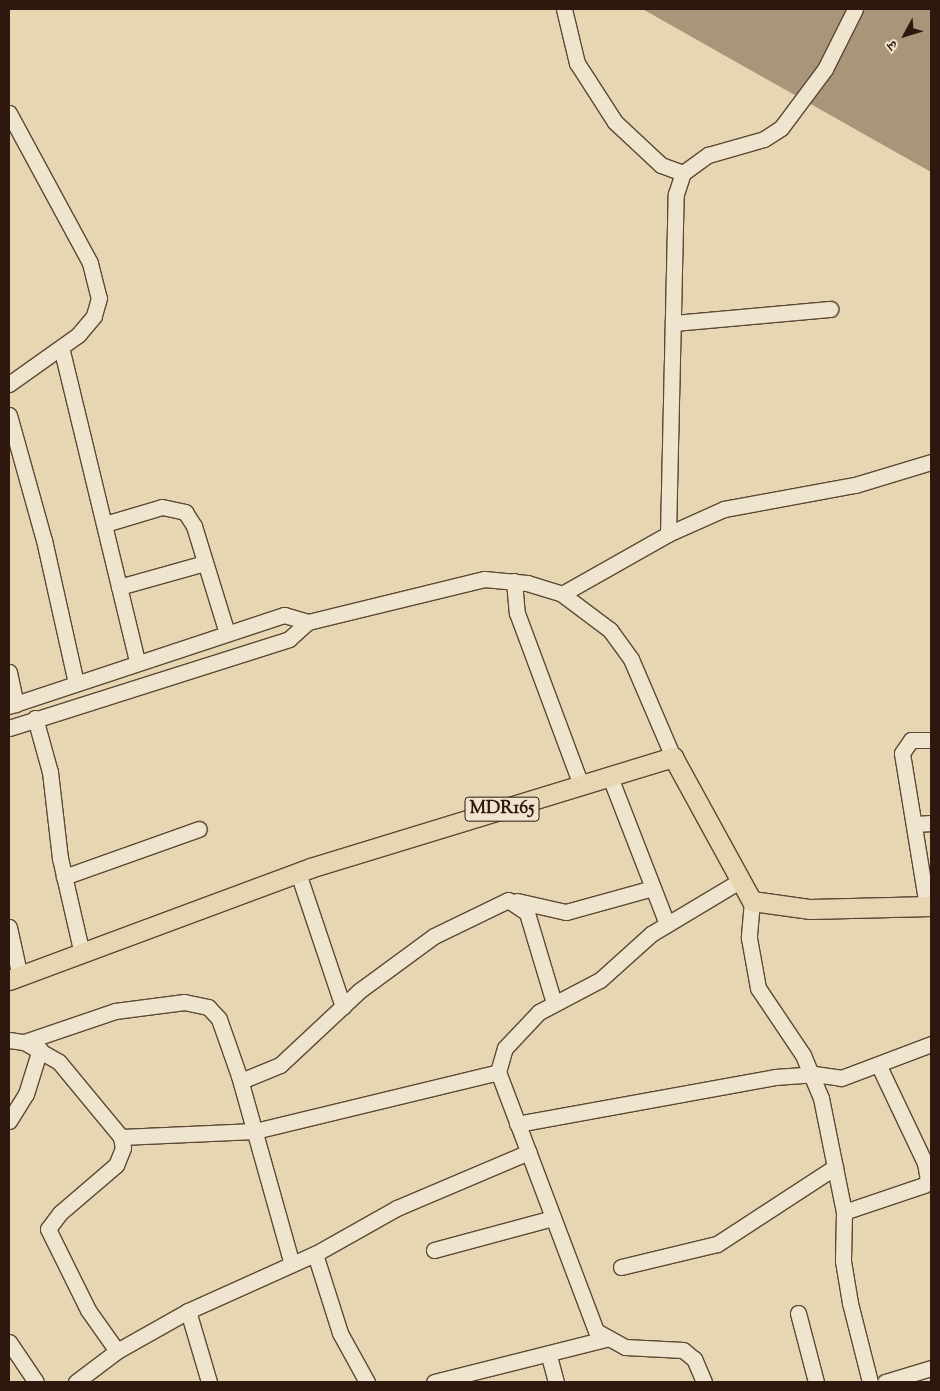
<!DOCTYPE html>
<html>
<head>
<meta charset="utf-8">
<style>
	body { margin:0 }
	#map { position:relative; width:940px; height:1391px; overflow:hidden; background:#e7d6b2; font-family:"Sorts Mill Goudy","Noto Serif Devanagari",serif }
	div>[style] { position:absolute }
	.water>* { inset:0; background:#a8957a }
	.roads { filter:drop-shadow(1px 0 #5c4836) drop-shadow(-1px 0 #5c4836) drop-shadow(0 1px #5c4836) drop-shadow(0 -1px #5c4836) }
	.minor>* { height:15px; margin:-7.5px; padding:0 7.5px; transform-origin:7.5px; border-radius:7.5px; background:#efe4cd }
	.major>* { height:19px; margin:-9.5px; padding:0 9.5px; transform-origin:9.5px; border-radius:9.5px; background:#e7d6b2 }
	span { translate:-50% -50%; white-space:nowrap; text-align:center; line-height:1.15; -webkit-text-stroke:4px #efe4cd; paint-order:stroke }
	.shield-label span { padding:1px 4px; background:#efe4cd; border:1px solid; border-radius:4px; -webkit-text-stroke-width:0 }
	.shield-label { font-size:18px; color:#2e180d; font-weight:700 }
	.frame { position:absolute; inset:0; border:10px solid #2e180d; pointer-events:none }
	.north { position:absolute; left:880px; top:10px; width:50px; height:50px; -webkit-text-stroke:4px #efe4cd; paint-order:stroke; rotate:231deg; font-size:14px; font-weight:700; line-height:20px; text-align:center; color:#2e180d }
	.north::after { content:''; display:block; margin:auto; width:18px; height:22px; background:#2e180d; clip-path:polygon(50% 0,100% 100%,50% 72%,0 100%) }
</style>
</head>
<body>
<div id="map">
	<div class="water">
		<i style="clip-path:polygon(642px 9px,931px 9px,931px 172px,646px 11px)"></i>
	</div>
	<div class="roads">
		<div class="minor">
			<i style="left:564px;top:9px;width:56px;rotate:76.5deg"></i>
			<i style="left:577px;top:63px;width:70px;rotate:57.2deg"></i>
			<i style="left:615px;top:122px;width:63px;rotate:43.1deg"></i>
			<i style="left:661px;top:165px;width:23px;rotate:20deg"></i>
			<i style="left:9px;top:113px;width:170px;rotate:61.6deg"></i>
			<i style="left:90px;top:263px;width:36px;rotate:76deg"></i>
			<i style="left:99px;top:298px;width:19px;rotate:106deg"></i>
			<i style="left:94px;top:316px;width:25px;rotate:130deg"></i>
			<i style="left:78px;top:335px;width:85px;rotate:144.6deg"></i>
			<i style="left:673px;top:323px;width:158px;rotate:-5.1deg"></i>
			<i style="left:62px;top:351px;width:320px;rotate:76.4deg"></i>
			<i style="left:9px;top:415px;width:130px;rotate:74.4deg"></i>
			<i style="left:44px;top:540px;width:147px;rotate:77.4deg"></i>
			<i style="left:105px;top:524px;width:59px;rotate:-16.6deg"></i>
			<i style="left:162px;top:507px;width:24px;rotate:12deg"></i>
			<i style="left:185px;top:512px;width:17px;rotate:57deg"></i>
			<i style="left:194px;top:526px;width:112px;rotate:72.9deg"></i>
			<i style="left:668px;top:534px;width:340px;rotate:-88.7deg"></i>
			<i style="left:676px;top:194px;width:22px;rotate:-72deg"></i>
			<i style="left:683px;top:173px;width:31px;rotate:-36deg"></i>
			<i style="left:708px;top:155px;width:58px;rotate:-15.9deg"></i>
			<i style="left:764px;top:139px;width:20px;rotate:-33deg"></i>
			<i style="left:781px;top:128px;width:74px;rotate:-53.3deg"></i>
			<i style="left:825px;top:69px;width:67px;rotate:-63.4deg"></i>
			<i style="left:514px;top:581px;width:32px;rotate:85deg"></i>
			<i style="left:517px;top:613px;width:184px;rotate:69.6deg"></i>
			<i style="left:119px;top:587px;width:89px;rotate:-15.6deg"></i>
			<i style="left:562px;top:594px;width:122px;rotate:-29.5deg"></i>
			<i style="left:668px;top:534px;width:61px;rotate:-24.1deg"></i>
			<i style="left:724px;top:509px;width:133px;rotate:-10.4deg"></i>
			<i style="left:855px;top:485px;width:79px;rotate:-16.8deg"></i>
			<i style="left:9px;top:672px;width:33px;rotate:78deg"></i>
			<i style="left:9px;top:706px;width:290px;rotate:-18.3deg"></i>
			<i style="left:284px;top:615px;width:25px;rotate:16deg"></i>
			<i style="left:308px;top:622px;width:181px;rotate:-13.7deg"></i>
			<i style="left:484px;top:579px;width:43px;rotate:5.3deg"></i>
			<i style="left:527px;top:583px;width:37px;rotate:17deg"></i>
			<i style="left:562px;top:594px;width:60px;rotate:36.9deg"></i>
			<i style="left:610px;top:630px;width:36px;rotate:54deg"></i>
			<i style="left:631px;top:659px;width:107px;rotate:66.8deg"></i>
			<i style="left:35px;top:718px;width:56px;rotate:74.5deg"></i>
			<i style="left:50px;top:772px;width:87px;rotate:83.4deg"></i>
			<i style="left:60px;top:858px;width:98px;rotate:77.1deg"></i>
			<i style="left:9px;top:728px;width:294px;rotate:-17.6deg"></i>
			<i style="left:289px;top:639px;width:25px;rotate:-42deg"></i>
			<i style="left:610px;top:777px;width:158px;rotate:68.8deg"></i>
			<i style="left:916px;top:824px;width:15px;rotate:-4deg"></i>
			<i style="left:298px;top:873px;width:141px;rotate:71.4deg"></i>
			<i style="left:64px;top:877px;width:143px;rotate:-19.6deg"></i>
			<i style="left:517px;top:901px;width:50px;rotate:12.7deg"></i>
			<i style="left:566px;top:912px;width:90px;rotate:-15.4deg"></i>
			<i style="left:752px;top:901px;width:37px;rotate:95deg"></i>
			<i style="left:749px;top:938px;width:51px;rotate:79.8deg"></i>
			<i style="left:758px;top:988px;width:81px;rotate:56.1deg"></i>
			<i style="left:803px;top:1055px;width:47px;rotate:67.3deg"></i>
			<i style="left:821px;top:1098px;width:116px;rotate:78.6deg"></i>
			<i style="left:844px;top:1212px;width:49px;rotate:91.2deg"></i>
			<i style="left:843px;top:1261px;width:43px;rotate:80.5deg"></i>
			<i style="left:850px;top:1303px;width:81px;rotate:75.8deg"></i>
			<i style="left:927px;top:906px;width:155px;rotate:-99.3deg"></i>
			<i style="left:902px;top:753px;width:16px;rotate:-55deg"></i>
			<i style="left:911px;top:740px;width:20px"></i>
			<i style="left:9px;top:927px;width:51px;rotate:77.6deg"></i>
			<i style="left:9px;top:1040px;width:15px;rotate:8deg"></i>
			<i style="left:24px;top:1042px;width:40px;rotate:29.7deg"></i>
			<i style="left:59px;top:1062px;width:97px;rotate:50.4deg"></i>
			<i style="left:121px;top:1137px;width:11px;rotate:80deg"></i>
			<i style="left:123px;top:1148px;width:18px;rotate:112deg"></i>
			<i style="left:116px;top:1165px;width:74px;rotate:139.4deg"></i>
			<i style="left:60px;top:1213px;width:20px;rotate:127deg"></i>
			<i style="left:48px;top:1229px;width:90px;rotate:63.7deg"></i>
			<i style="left:88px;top:1310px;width:50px;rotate:54.7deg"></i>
			<i style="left:24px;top:1042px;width:96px;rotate:-18.8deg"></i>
			<i style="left:115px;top:1011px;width:70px;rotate:-7.4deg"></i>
			<i style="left:184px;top:1002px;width:25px;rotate:12deg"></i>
			<i style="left:208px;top:1007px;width:16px;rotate:47deg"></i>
			<i style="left:219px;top:1019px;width:60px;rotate:70.7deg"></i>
			<i style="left:239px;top:1076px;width:195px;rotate:74.3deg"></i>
			<i style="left:241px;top:1081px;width:42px;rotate:-22.3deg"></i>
			<i style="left:280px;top:1065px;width:108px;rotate:-43.1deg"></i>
			<i style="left:359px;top:991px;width:93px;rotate:-36.3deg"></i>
			<i style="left:434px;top:936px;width:82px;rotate:-25.9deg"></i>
			<i style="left:508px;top:900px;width:23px;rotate:34deg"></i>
			<i style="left:527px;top:913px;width:94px;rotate:73.3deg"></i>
			<i style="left:9px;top:1121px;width:32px;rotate:-58deg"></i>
			<i style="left:26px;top:1094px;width:47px;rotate:-72.7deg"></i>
			<i style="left:517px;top:1124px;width:262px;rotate:-10.3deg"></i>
			<i style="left:775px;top:1077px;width:39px;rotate:-4deg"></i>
			<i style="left:814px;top:1074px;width:27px;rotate:8deg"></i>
			<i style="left:841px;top:1078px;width:96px;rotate:-20.7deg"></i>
			<i style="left:121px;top:1137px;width:134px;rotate:-2.6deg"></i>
			<i style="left:255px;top:1131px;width:250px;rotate:-13.6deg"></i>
			<i style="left:844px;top:1212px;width:84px;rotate:-18.6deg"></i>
			<i style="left:924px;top:1185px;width:6px;rotate:-51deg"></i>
			<i style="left:928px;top:1180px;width:17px;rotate:-100deg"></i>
			<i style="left:925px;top:1163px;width:107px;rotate:-115.4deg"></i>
			<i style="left:434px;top:1250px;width:123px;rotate:-15.1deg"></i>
			<i style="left:315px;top:1254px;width:83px;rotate:72.4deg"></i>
			<i style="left:340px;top:1333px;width:56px;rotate:61.1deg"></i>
			<i style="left:621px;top:1267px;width:99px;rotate:-13.5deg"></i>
			<i style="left:717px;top:1244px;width:141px;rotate:-33.1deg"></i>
			<i style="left:188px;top:1311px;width:74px;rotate:73.5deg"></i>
			<i style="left:798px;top:1313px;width:71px;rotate:75.4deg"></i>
			<i style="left:9px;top:1342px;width:48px;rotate:56deg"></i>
			<i style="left:549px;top:1356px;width:27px;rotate:75deg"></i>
			<i style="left:76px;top:1382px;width:51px;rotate:-37.1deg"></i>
			<i style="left:117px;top:1351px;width:81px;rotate:-29.4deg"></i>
			<i style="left:188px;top:1311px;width:139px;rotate:-24.2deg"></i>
			<i style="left:315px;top:1254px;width:94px;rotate:-29.3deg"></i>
			<i style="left:397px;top:1208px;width:143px;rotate:-23deg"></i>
			<i style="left:434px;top:1382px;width:176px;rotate:-14.1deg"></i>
			<i style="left:704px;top:1382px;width:25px;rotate:-113deg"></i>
			<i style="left:694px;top:1359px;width:14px;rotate:-141deg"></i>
			<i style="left:683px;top:1350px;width:58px;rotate:-177deg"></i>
			<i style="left:625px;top:1347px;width:33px;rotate:-151deg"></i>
			<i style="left:596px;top:1331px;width:277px;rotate:-110.7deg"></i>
			<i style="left:498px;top:1072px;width:25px;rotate:-74deg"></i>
			<i style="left:505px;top:1048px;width:50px;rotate:-46.6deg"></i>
			<i style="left:539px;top:1012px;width:69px;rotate:-27.7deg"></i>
			<i style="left:600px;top:980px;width:69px;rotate:-42deg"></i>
			<i style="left:651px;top:934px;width:101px;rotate:-30.9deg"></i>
			<i style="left:885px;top:1382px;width:48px;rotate:-16.9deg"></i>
		</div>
		<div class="major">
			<i style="left:9px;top:980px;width:321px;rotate:-20.4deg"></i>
			<i style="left:310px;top:868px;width:380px;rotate:-17deg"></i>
			<i style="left:673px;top:757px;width:164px;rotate:61.3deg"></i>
			<i style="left:752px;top:901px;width:59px;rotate:7.9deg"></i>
			<i style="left:810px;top:909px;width:121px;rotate:-1.4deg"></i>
		</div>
	</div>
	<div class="shield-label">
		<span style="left:502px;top:809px">MDR165</span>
	</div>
	<div class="frame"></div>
	<div class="north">उ</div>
</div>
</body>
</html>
